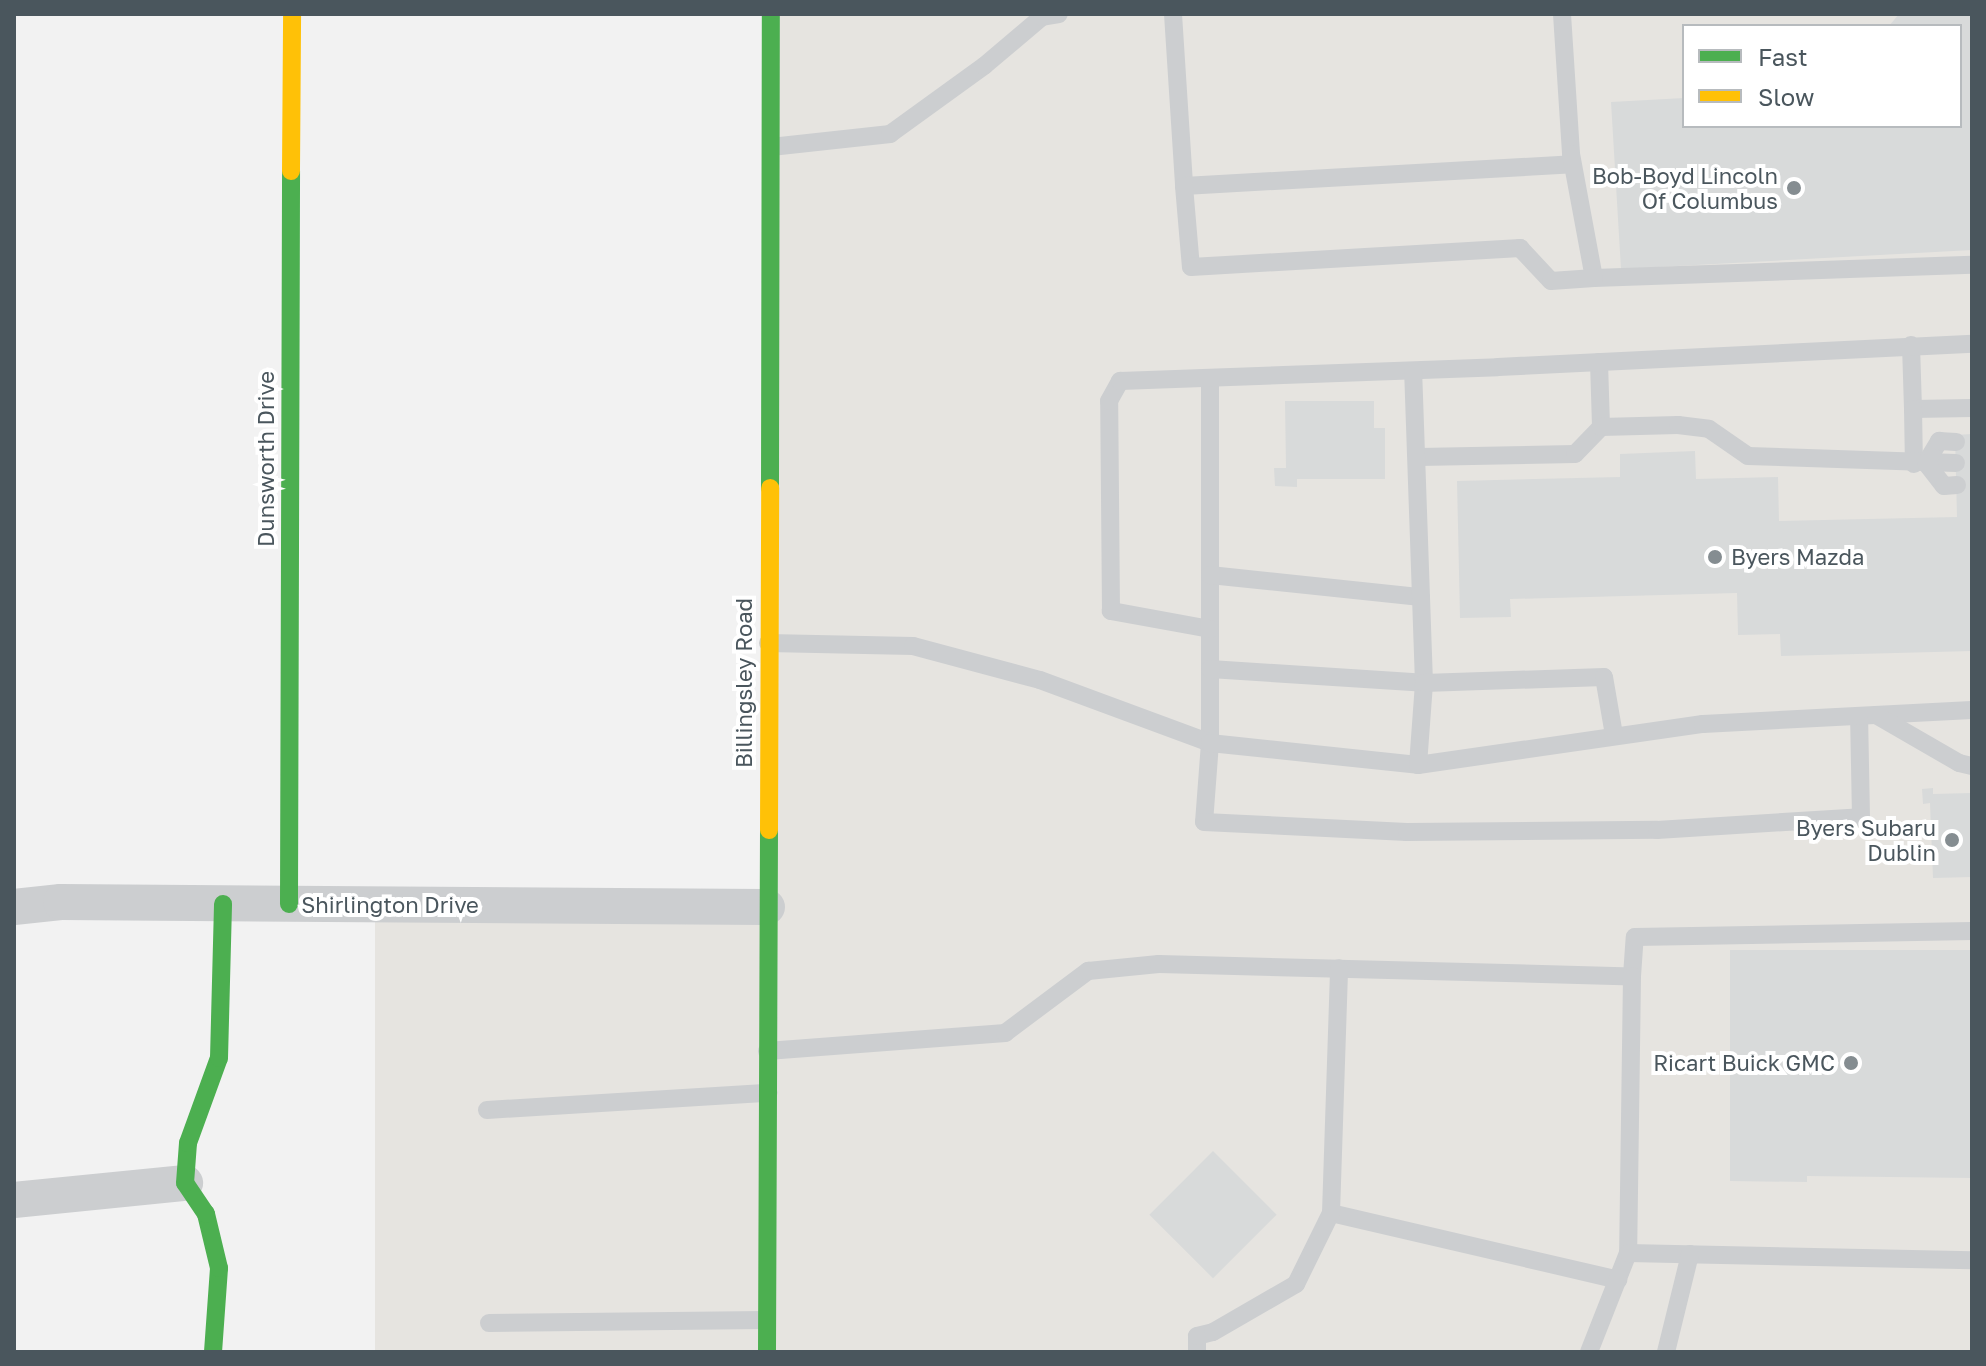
<!DOCTYPE html>
<html>
<head>
<meta charset="utf-8">
<style>
	body { margin:0 }
	#map { position:relative; width:1986px; height:1366px; overflow:hidden; background:#f2f2f2; font-family:"Golos Text",sans-serif }
	div>[style] { position:absolute }
	.commercial>* { inset:0; background:#e6e4e0 }
	.building>* { inset:0; background:#d8dada; transform-origin:0 0 }
	.lane>* { height:18px; margin:-9px; padding:0 9px; transform-origin:9px; border-radius:9px; background:#ccced0 }
	.street>* { height:36px; margin:-18px; padding:0 18px; transform-origin:18px; border-radius:18px; background:#ccced0 }
	.fast>* { height:18px; margin:-9px; padding:0 9px; transform-origin:9px; border-radius:9px; background:#4caf50 }
	.slow>* { height:18px; margin:-9px; padding:0 9px; transform-origin:9px; border-radius:9px; background:#ffc107 }
	.dots>* { width:22px; height:22px; translate:-50% -50%; box-sizing:border-box; border:4px solid #fff; border-radius:50% }
	span { translate:-50% -50%; white-space:nowrap; text-align:center; line-height:1.15; -webkit-text-stroke:8px #fff; paint-order:stroke }
	.poi-label { font-size:22px; color:#4a565d }
	.right { translate:-100% -50%; text-align:right }
	.left { translate:0 -50%; text-align:left }
	.street-label { font-size:22px; color:#4a565d }
	.frame { position:absolute; inset:0; border:16px solid #4a565d; pointer-events:none }
	.legend { position:absolute; left:1682px; top:24px; width:280px; height:104px; box-sizing:border-box; background:#fff; border:2px solid #b7bbbe; margin:0; padding:10px 14px; list-style:none; font-size:24px; color:#4a565d }
	.legend li { display:flex; align-items:center; gap:16px; height:40px }
	.legend b { width:40px; border:2px solid #b7bbbe }
</style>
</head>
<body>
<div id="map">
	<div class="commercial">
		<i style="clip-path:polygon(evenodd,771px 14px,1972px 14px,1972px 1352px,375px 1352px,375px 905px,766px 907px,771px 14px,1684px 26px,1960px 26px,1960px 126px,1684px 126px,1684px 26px)"></i>
	</div>
	<div class="building">
		<i style="clip-path:polygon(1899px 14px,1972px 14px,1972px 250px,1621px 269px,1611px 102px,1684px 98px,1684px 126px,1960px 126px,1960px 26px,1889px 26px)"></i>
		<i style="clip-path:polygon(1285px 401px,1374px 401px,1374px 428px,1385px 428px,1385px 479px,1297px 479px,1297px 487px,1275px 486px,1274px 468px,1286px 468px)"></i>
		<i style="clip-path:polygon(1972px 434px,1972px 651px,1781px 656px,1780px 634px,1738px 635px,1737px 593px,1510px 599px,1511px 617px,1460px 618px,1457px 481px,1620px 477px,1620px 454px,1695px 451px,1696px 479px,1778px 477px,1779px 521px,1957px 517px,1955px 435px)"></i>
		<i style="clip-path:polygon(1933px 788px,1933px 794px,1972px 793px,1972px 877px,1933px 878px,1930px 803px,1923px 804px,1922px 789px)"></i>
		<i style="clip-path:polygon(1730px 950px,1972px 950px,1972px 1178px,1807px 1176px,1807px 1182px,1730px 1181px)"></i>
		<i style="left:1213px;top:1151px;width:90px;height:90px;rotate:45deg"></i>
	</div>
	<div class="lane">
		<i style="left:1173px;top:14px;width:172px;rotate:86.3deg"></i>
		<i style="left:1184px;top:186px;width:389px;rotate:-3.2deg"></i>
		<i style="left:1562px;top:14px;width:140px;rotate:86.3deg"></i>
		<i style="left:1571px;top:154px;width:126px;rotate:79.5deg"></i>
		<i style="left:1594px;top:278px;width:378px;rotate:-2deg"></i>
		<i style="left:771px;top:147px;width:120px;rotate:-6.2deg"></i>
		<i style="left:890px;top:134px;width:116px;rotate:-35.9deg"></i>
		<i style="left:984px;top:66px;width:76px;rotate:-40.2deg"></i>
		<i style="left:1042px;top:17px;width:17px;rotate:-10deg"></i>
		<i style="left:1184px;top:186px;width:81px;rotate:85.1deg"></i>
		<i style="left:1191px;top:267px;width:330px;rotate:-3.3deg"></i>
		<i style="left:1520px;top:248px;width:45px;rotate:46.8deg"></i>
		<i style="left:1551px;top:281px;width:43px;rotate:-4deg"></i>
		<i style="left:1911px;top:345px;width:64px;rotate:88.2deg"></i>
		<i style="left:1913px;top:409px;width:59px;rotate:-1deg"></i>
		<i style="left:1599px;top:362px;width:65px;rotate:88.2deg"></i>
		<i style="left:1210px;top:378px;width:365px;rotate:90deg"></i>
		<i style="left:1210px;top:743px;width:79px;rotate:94.3deg"></i>
		<i style="left:1204px;top:822px;width:203px;rotate:2.8deg"></i>
		<i style="left:1407px;top:832px;width:250px;rotate:-0.5deg"></i>
		<i style="left:1657px;top:830px;width:204px;rotate:-3.6deg"></i>
		<i style="left:1861px;top:817px;width:101px;rotate:-91.1deg"></i>
		<i style="left:1913px;top:409px;width:55px;rotate:89deg"></i>
		<i style="left:1419px;top:457px;width:156px;rotate:-1.1deg"></i>
		<i style="left:1575px;top:454px;width:37px;rotate:-46deg"></i>
		<i style="left:1601px;top:427px;width:77px;rotate:-1.5deg"></i>
		<i style="left:1678px;top:425px;width:31px;rotate:7deg"></i>
		<i style="left:1709px;top:429px;width:47px;rotate:34.7deg"></i>
		<i style="left:1748px;top:456px;width:208px;rotate:1.9deg"></i>
		<i style="left:1926px;top:463px;width:26px;rotate:-59deg"></i>
		<i style="left:1939px;top:441px;width:17px;rotate:3deg"></i>
		<i style="left:1926px;top:463px;width:29px;rotate:52deg"></i>
		<i style="left:1944px;top:486px;width:13px;rotate:-4deg"></i>
		<i style="left:1210px;top:575px;width:212px;rotate:6deg"></i>
		<i style="left:1210px;top:629px;width:101px;rotate:-169.7deg"></i>
		<i style="left:1111px;top:611px;width:210px;rotate:-90.5deg"></i>
		<i style="left:1109px;top:401px;width:23px;rotate:-61deg"></i>
		<i style="left:1120px;top:381px;width:378px;rotate:-2.1deg"></i>
		<i style="left:1498px;top:367px;width:475px;rotate:-2.8deg"></i>
		<i style="left:768px;top:643px;width:145px;rotate:1.2deg"></i>
		<i style="left:913px;top:646px;width:131px;rotate:15deg"></i>
		<i style="left:1040px;top:680px;width:181px;rotate:20.3deg"></i>
		<i style="left:1210px;top:743px;width:209px;rotate:6deg"></i>
		<i style="left:1418px;top:765px;width:288px;rotate:-8.2deg"></i>
		<i style="left:1703px;top:724px;width:269px;rotate:-3deg"></i>
		<i style="left:1210px;top:669px;width:214px;rotate:3.7deg"></i>
		<i style="left:1424px;top:683px;width:312px;rotate:-92deg"></i>
		<i style="left:1876px;top:715px;width:96px;rotate:30deg"></i>
		<i style="left:1959px;top:763px;width:13px;rotate:13deg"></i>
		<i style="left:1418px;top:765px;width:82px;rotate:-85.8deg"></i>
		<i style="left:1424px;top:683px;width:180px;rotate:-1.9deg"></i>
		<i style="left:1604px;top:677px;width:59px;rotate:80.2deg"></i>
		<i style="left:1632px;top:976px;width:39px;rotate:-86deg"></i>
		<i style="left:1635px;top:937px;width:337px;rotate:-1deg"></i>
		<i style="left:767px;top:1051px;width:239px;rotate:-4.3deg"></i>
		<i style="left:1005px;top:1033px;width:104px;rotate:-36.8deg"></i>
		<i style="left:1088px;top:971px;width:71px;rotate:-5.6deg"></i>
		<i style="left:1159px;top:964px;width:473px;rotate:1.5deg"></i>
		<i style="left:1632px;top:976px;width:277px;rotate:90.8deg"></i>
		<i style="left:487px;top:1110px;width:282px;rotate:-3.5deg"></i>
		<i style="left:1331px;top:1213px;width:295px;rotate:13.1deg"></i>
		<i style="left:489px;top:1323px;width:278px;rotate:-0.6deg"></i>
		<i style="left:1197px;top:1352px;width:16px;rotate:-90deg"></i>
		<i style="left:1197px;top:1336px;width:16px;rotate:-14deg"></i>
		<i style="left:1213px;top:1332px;width:96px;rotate:-30deg"></i>
		<i style="left:1296px;top:1284px;width:79px;rotate:-63.8deg"></i>
		<i style="left:1331px;top:1213px;width:245px;rotate:-88.1deg"></i>
		<i style="left:1589px;top:1352px;width:106px;rotate:-68.5deg"></i>
		<i style="left:1628px;top:1253px;width:344px;rotate:1.2deg"></i>
		<i style="left:1666px;top:1352px;width:101px;rotate:-76.2deg"></i>
	</div>
	<div class="street">
		<i style="left:14px;top:907px;width:47px;rotate:-6.1deg"></i>
		<i style="left:61px;top:902px;width:706px;rotate:0.41deg"></i>
		<i style="left:14px;top:1200px;width:172px;rotate:-5.7deg"></i>
	</div>
	<div class="fast">
		<i style="left:770px;top:488px;width:474px;rotate:-89.9deg"></i>
		<i style="left:289px;top:904px;width:733px;rotate:-89.84deg"></i>
		<i style="left:213px;top:1352px;width:84px;rotate:-85.9deg"></i>
		<i style="left:219px;top:1268px;width:56px;rotate:-103.5deg"></i>
		<i style="left:206px;top:1214px;width:37px;rotate:-124deg"></i>
		<i style="left:185px;top:1183px;width:40px;rotate:-85.7deg"></i>
		<i style="left:188px;top:1143px;width:90px;rotate:-70deg"></i>
		<i style="left:219px;top:1058px;width:154px;rotate:-88.5deg"></i>
		<i style="left:767px;top:1352px;width:522px;rotate:-89.78deg"></i>
	</div>
	<div class="slow">
		<i style="left:291px;top:171px;width:157px;rotate:-89.6deg"></i>
		<i style="left:769px;top:830px;width:342px;rotate:-89.8deg"></i>
	</div>
	<div class="dots">
		<i style="left:1794px;top:188px;background:#858d91"></i>
		<i style="left:1715px;top:557px;background:#858d91"></i>
		<i style="left:1952px;top:840px;background:#858d91"></i>
		<i style="left:1851px;top:1063px;background:#858d91"></i>
	</div>
	<div class="poi-label">
		<span class="right" style="left:1778px;top:188px">Bob-Boyd Lincoln<br>Of Columbus</span>
		<span class="left" style="left:1731px;top:557px">Byers Mazda</span>
		<span class="right" style="left:1936px;top:840px">Byers Subaru<br>Dublin</span>
		<span class="right" style="left:1835px;top:1063px">Ricart Buick GMC</span>
	</div>
	<div class="street-label">
		<span style="left:266px;top:459px;rotate:-90deg">Dunsworth Drive</span>
		<span style="left:744px;top:683px;rotate:-90deg">Billingsley Road</span>
		<span style="left:390px;top:905px">Shirlington Drive</span>
	</div>
	<div class="frame"></div>
	<ul class="legend">
	<li><b style="height:10px;background:#4caf50"></b>Fast</li>
	<li><b style="height:10px;background:#ffc107"></b>Slow</li>
	</ul>
</div>
</body>
</html>
